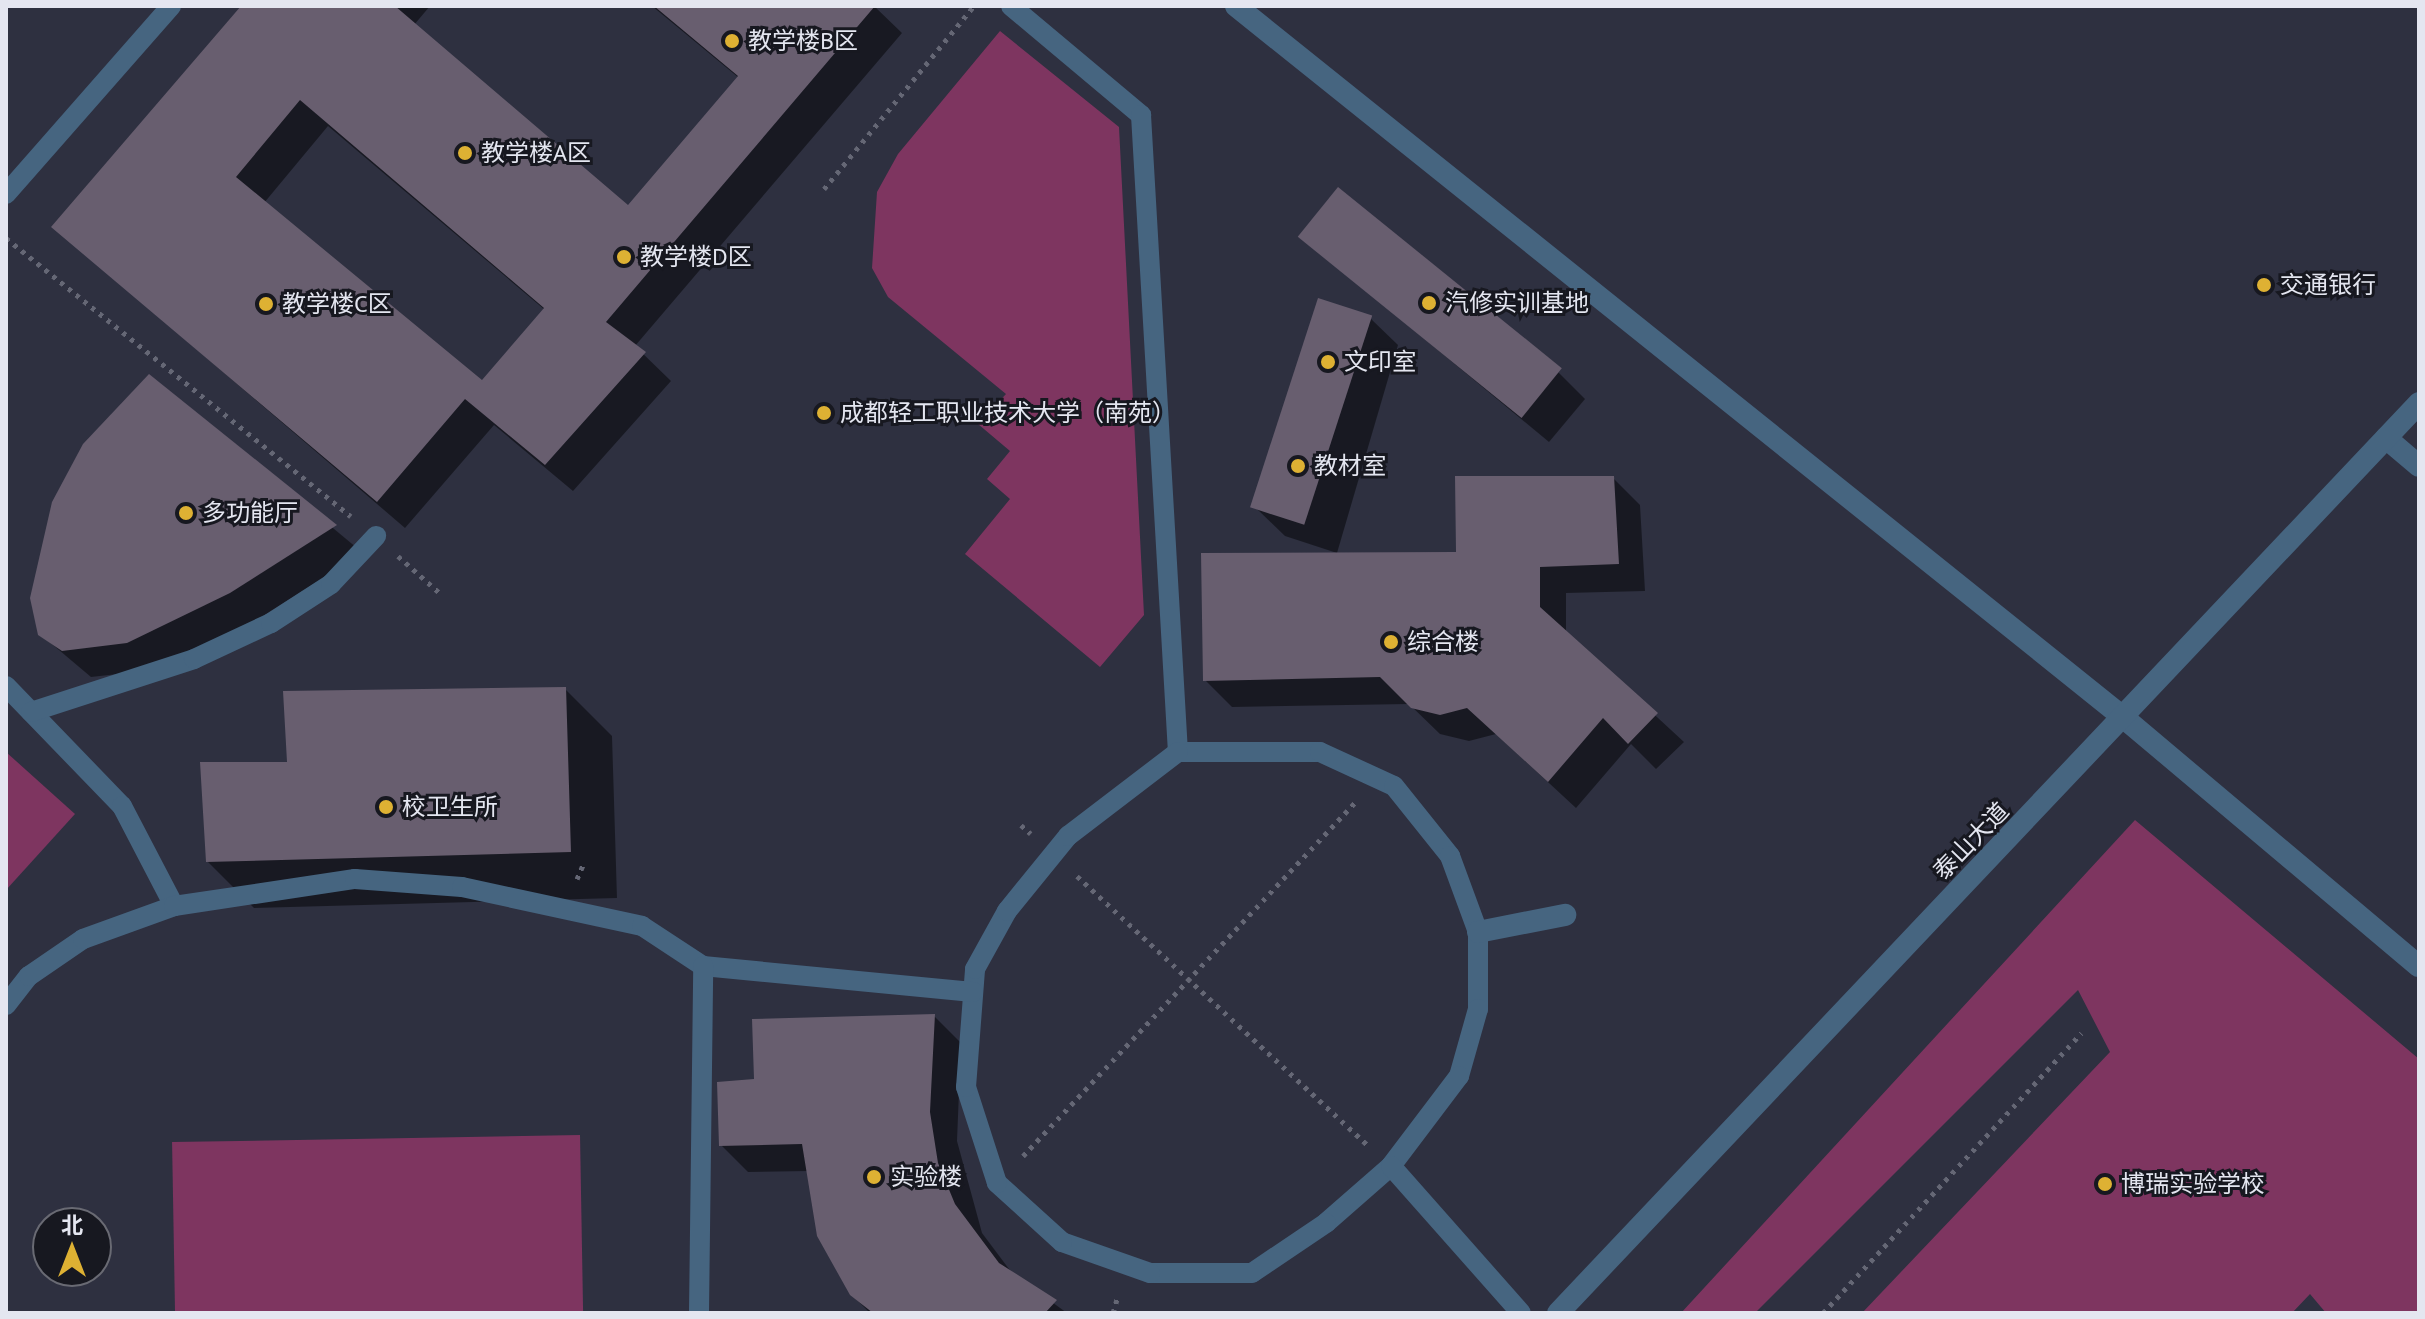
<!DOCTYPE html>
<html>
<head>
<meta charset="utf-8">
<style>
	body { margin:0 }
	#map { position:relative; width:2425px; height:1319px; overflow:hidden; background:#2e3040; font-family:"PT Sans","Noto Sans SC",sans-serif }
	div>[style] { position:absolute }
	.green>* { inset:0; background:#7e3560; transform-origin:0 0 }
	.shadow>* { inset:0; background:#0007 }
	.building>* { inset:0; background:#685e6f; transform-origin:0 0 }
	.path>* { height:5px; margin-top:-2.5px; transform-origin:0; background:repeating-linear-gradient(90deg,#656775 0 4px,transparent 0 10px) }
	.service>* { height:20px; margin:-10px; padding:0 10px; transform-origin:10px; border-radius:10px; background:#466580 }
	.minor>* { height:22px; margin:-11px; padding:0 11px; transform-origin:11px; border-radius:11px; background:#466580 }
	.tertiary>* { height:22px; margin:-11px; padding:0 11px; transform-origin:11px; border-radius:11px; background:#466580 }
	.dots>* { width:22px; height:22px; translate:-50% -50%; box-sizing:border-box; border:4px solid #171820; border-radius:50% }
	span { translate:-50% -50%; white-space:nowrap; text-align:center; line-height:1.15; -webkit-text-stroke:6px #171820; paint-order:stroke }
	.poi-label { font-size:24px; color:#e4e6f0 }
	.left { translate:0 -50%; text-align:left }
	.street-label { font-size:24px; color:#e4e6f0 }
	.frame { position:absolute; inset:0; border:8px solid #e4e6f0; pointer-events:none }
	.north { position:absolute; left:32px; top:1207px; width:80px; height:80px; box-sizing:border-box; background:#171820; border:2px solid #696a73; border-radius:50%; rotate:0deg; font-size:22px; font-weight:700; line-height:32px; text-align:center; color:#e4e6f0 }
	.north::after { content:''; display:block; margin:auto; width:28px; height:36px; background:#deb133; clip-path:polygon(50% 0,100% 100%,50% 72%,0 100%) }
</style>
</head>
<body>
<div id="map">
	<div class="green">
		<i style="clip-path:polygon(1000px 31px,1119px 127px,1144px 615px,1100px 667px,965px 554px,1010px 499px,987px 479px,1010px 451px,978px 424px,1006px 394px,888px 297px,872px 268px,877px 192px,898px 154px)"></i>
		<i style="clip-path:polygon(6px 752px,75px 814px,6px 890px)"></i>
		<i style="clip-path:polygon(2135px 820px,2419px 1059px,2419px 1313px,2326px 1313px,2310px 1294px,2292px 1313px,1862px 1313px,2110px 1052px,2078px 990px,1755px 1313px,1681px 1313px)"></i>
		<i style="left:580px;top:1135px;width:178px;height:408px;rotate:89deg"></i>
	</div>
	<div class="shadow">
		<i style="clip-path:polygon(evenodd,244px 6px,430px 6px,414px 25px,629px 208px,739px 78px,652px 6px,874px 6px,902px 33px,635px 346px,671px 381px,573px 491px,494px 425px,405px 528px,54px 227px,244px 6px,328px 126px,545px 310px,482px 383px,264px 203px,328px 126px)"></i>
		<i style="clip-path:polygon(1299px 235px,1558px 372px,1585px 399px,1549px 442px)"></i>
		<i style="clip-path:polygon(1370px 318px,1398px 345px,1337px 553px,1285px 536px,1257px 509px)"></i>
		<i style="clip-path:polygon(150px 376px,363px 553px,258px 619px,154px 670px,91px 677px,40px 634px)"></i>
		<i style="clip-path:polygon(1613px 478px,1640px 505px,1645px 591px,1566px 593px,1566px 633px,1684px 742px,1656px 769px,1631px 744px,1576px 808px,1496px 734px,1469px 741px,1440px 734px,1409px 704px,1232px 707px,1205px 680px)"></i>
		<i style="clip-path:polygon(565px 689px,612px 736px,617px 898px,254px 908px,208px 862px,289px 764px)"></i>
		<i style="clip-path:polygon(934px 1016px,961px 1043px,957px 1141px,982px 1233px,1012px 1273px,1067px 1313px,870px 1313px,851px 1294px,809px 1171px,748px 1172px,721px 1145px,756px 1081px)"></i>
	</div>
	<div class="building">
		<i style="clip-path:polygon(evenodd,241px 6px,395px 6px,628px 205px,738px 76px,654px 6px,875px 6px,606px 322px,646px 352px,545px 465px,465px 399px,377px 502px,51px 227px,241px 6px,300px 100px,544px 308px,482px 380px,236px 177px,300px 100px)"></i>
		<i style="left:1338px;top:187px;width:288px;height:64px;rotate:39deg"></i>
		<i style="left:1318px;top:298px;width:57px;height:220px;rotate:18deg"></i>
		<i style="clip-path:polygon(149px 374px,337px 525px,230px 593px,127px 643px,62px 651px,38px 635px,30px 598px,52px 502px,83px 444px)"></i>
		<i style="clip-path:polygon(1455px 476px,1614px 476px,1619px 564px,1540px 567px,1540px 607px,1658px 713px,1628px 744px,1603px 718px,1548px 782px,1467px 708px,1440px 715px,1411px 708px,1380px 677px,1203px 681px,1201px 553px,1456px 552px)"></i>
		<i style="clip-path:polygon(566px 687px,571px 852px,206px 862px,200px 762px,287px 762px,283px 691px)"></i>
		<i style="clip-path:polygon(935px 1014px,930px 1112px,938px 1163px,955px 1204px,999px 1263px,1057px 1300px,1045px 1313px,873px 1313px,850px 1295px,817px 1236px,802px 1144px,719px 1146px,717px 1082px,754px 1079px,752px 1019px)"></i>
	</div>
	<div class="path">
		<i style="left:824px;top:189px;width:237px;rotate:-50.7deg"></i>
		<i style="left:6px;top:238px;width:443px;rotate:38.9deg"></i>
		<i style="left:398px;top:556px;width:59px;rotate:41.6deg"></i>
		<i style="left:1021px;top:825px;width:13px;rotate:42deg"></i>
		<i style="left:1077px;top:876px;width:398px;rotate:42.8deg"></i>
		<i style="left:577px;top:879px;width:15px;rotate:-67deg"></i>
		<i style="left:1023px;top:1156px;width:485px;rotate:-46.8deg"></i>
		<i style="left:1113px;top:1313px;width:19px;rotate:-74deg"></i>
		<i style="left:1823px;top:1313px;width:381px;rotate:-47.3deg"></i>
	</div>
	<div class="service">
		<i style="left:1011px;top:6px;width:170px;rotate:40deg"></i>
		<i style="left:1141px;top:115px;width:638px;rotate:86.68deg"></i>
		<i style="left:6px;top:194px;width:250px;rotate:-48.7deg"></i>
		<i style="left:6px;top:686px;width:167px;rotate:46deg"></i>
		<i style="left:122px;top:806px;width:113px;rotate:62.5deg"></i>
		<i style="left:31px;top:712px;width:171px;rotate:-18deg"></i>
		<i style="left:194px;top:659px;width:85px;rotate:-25.1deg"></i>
		<i style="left:271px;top:623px;width:72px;rotate:-33deg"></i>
		<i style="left:331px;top:584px;width:66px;rotate:-46.8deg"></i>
		<i style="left:1178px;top:752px;width:142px"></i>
		<i style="left:1320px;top:752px;width:81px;rotate:24.7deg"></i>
		<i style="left:1394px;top:786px;width:90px;rotate:51.3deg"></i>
		<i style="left:1450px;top:856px;width:81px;rotate:69.8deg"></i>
		<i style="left:1478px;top:932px;width:77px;rotate:90deg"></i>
		<i style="left:1478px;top:1009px;width:70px;rotate:105.8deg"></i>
		<i style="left:1459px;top:1076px;width:113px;rotate:127.1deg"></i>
		<i style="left:1391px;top:1166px;width:86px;rotate:138.8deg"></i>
		<i style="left:1326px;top:1223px;width:89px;rotate:146deg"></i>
		<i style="left:1252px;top:1273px;width:102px;rotate:180deg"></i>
		<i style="left:1150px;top:1273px;width:93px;rotate:-160.6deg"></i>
		<i style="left:1062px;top:1242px;width:88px;rotate:-137.8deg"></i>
		<i style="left:997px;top:1183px;width:101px;rotate:-107.9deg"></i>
		<i style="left:966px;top:1087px;width:118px;rotate:-85.6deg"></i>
		<i style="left:975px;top:969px;width:66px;rotate:-61.1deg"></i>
		<i style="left:1007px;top:911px;width:97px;rotate:-50.9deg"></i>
		<i style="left:1068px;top:836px;width:138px;rotate:-37.4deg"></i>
		<i style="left:6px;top:1005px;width:37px;rotate:-52deg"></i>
		<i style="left:29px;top:976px;width:65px;rotate:-34.4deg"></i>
		<i style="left:83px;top:939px;width:97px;rotate:-19.9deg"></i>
		<i style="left:174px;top:906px;width:183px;rotate:-8.5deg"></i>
		<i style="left:355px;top:879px;width:107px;rotate:4.3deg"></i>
		<i style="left:462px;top:887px;width:184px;rotate:12.2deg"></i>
		<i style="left:642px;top:926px;width:73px;rotate:33.3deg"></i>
		<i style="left:703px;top:966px;width:271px;rotate:5.5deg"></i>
		<i style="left:1391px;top:1166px;width:196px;rotate:48.5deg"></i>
		<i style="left:699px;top:1313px;width:347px;rotate:-89.3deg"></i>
	</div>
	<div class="minor">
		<i style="left:1236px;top:6px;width:1138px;rotate:38.72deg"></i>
		<i style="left:2124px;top:718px;width:385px;rotate:40.1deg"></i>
		<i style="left:2386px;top:438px;width:43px;rotate:40.3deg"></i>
		<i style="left:1478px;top:932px;width:89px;rotate:-11.1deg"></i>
	</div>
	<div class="tertiary">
		<i style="left:1558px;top:1313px;width:1253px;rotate:-46.58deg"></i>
	</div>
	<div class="dots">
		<i style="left:732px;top:41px;background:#deb133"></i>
		<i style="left:465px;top:153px;background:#deb133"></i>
		<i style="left:624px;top:257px;background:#deb133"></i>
		<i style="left:2264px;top:285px;background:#deb133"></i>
		<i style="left:1429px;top:303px;background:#deb133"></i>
		<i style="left:266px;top:304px;background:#deb133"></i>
		<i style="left:1328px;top:362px;background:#deb133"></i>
		<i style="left:824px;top:413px;background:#deb133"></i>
		<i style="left:1298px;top:466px;background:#deb133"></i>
		<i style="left:186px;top:513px;background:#deb133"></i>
		<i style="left:1391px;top:642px;background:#deb133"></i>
		<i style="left:386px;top:807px;background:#deb133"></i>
		<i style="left:874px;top:1177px;background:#deb133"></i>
		<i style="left:2105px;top:1184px;background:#deb133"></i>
	</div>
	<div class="poi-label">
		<span class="left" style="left:748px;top:41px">教学楼B区</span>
		<span class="left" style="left:481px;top:153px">教学楼A区</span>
		<span class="left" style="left:640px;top:257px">教学楼D区</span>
		<span class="left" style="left:2280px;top:285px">交通银行</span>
		<span class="left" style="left:1445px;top:303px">汽修实训基地</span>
		<span class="left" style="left:282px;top:304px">教学楼C区</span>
		<span class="left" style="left:1344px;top:362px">文印室</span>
		<span class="left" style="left:840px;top:413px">成都轻工职业技术大学（南苑）</span>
		<span class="left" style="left:1314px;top:466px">教材室</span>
		<span class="left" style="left:202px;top:513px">多功能厅</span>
		<span class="left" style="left:1407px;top:642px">综合楼</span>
		<span class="left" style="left:402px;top:807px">校卫生所</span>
		<span class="left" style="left:890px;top:1177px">实验楼</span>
		<span class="left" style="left:2121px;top:1184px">博瑞实验学校</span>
	</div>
	<div class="street-label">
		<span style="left:1971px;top:841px;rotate:-46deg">泰山大道</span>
	</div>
	<div class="frame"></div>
	<div class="north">北</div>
</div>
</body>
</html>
